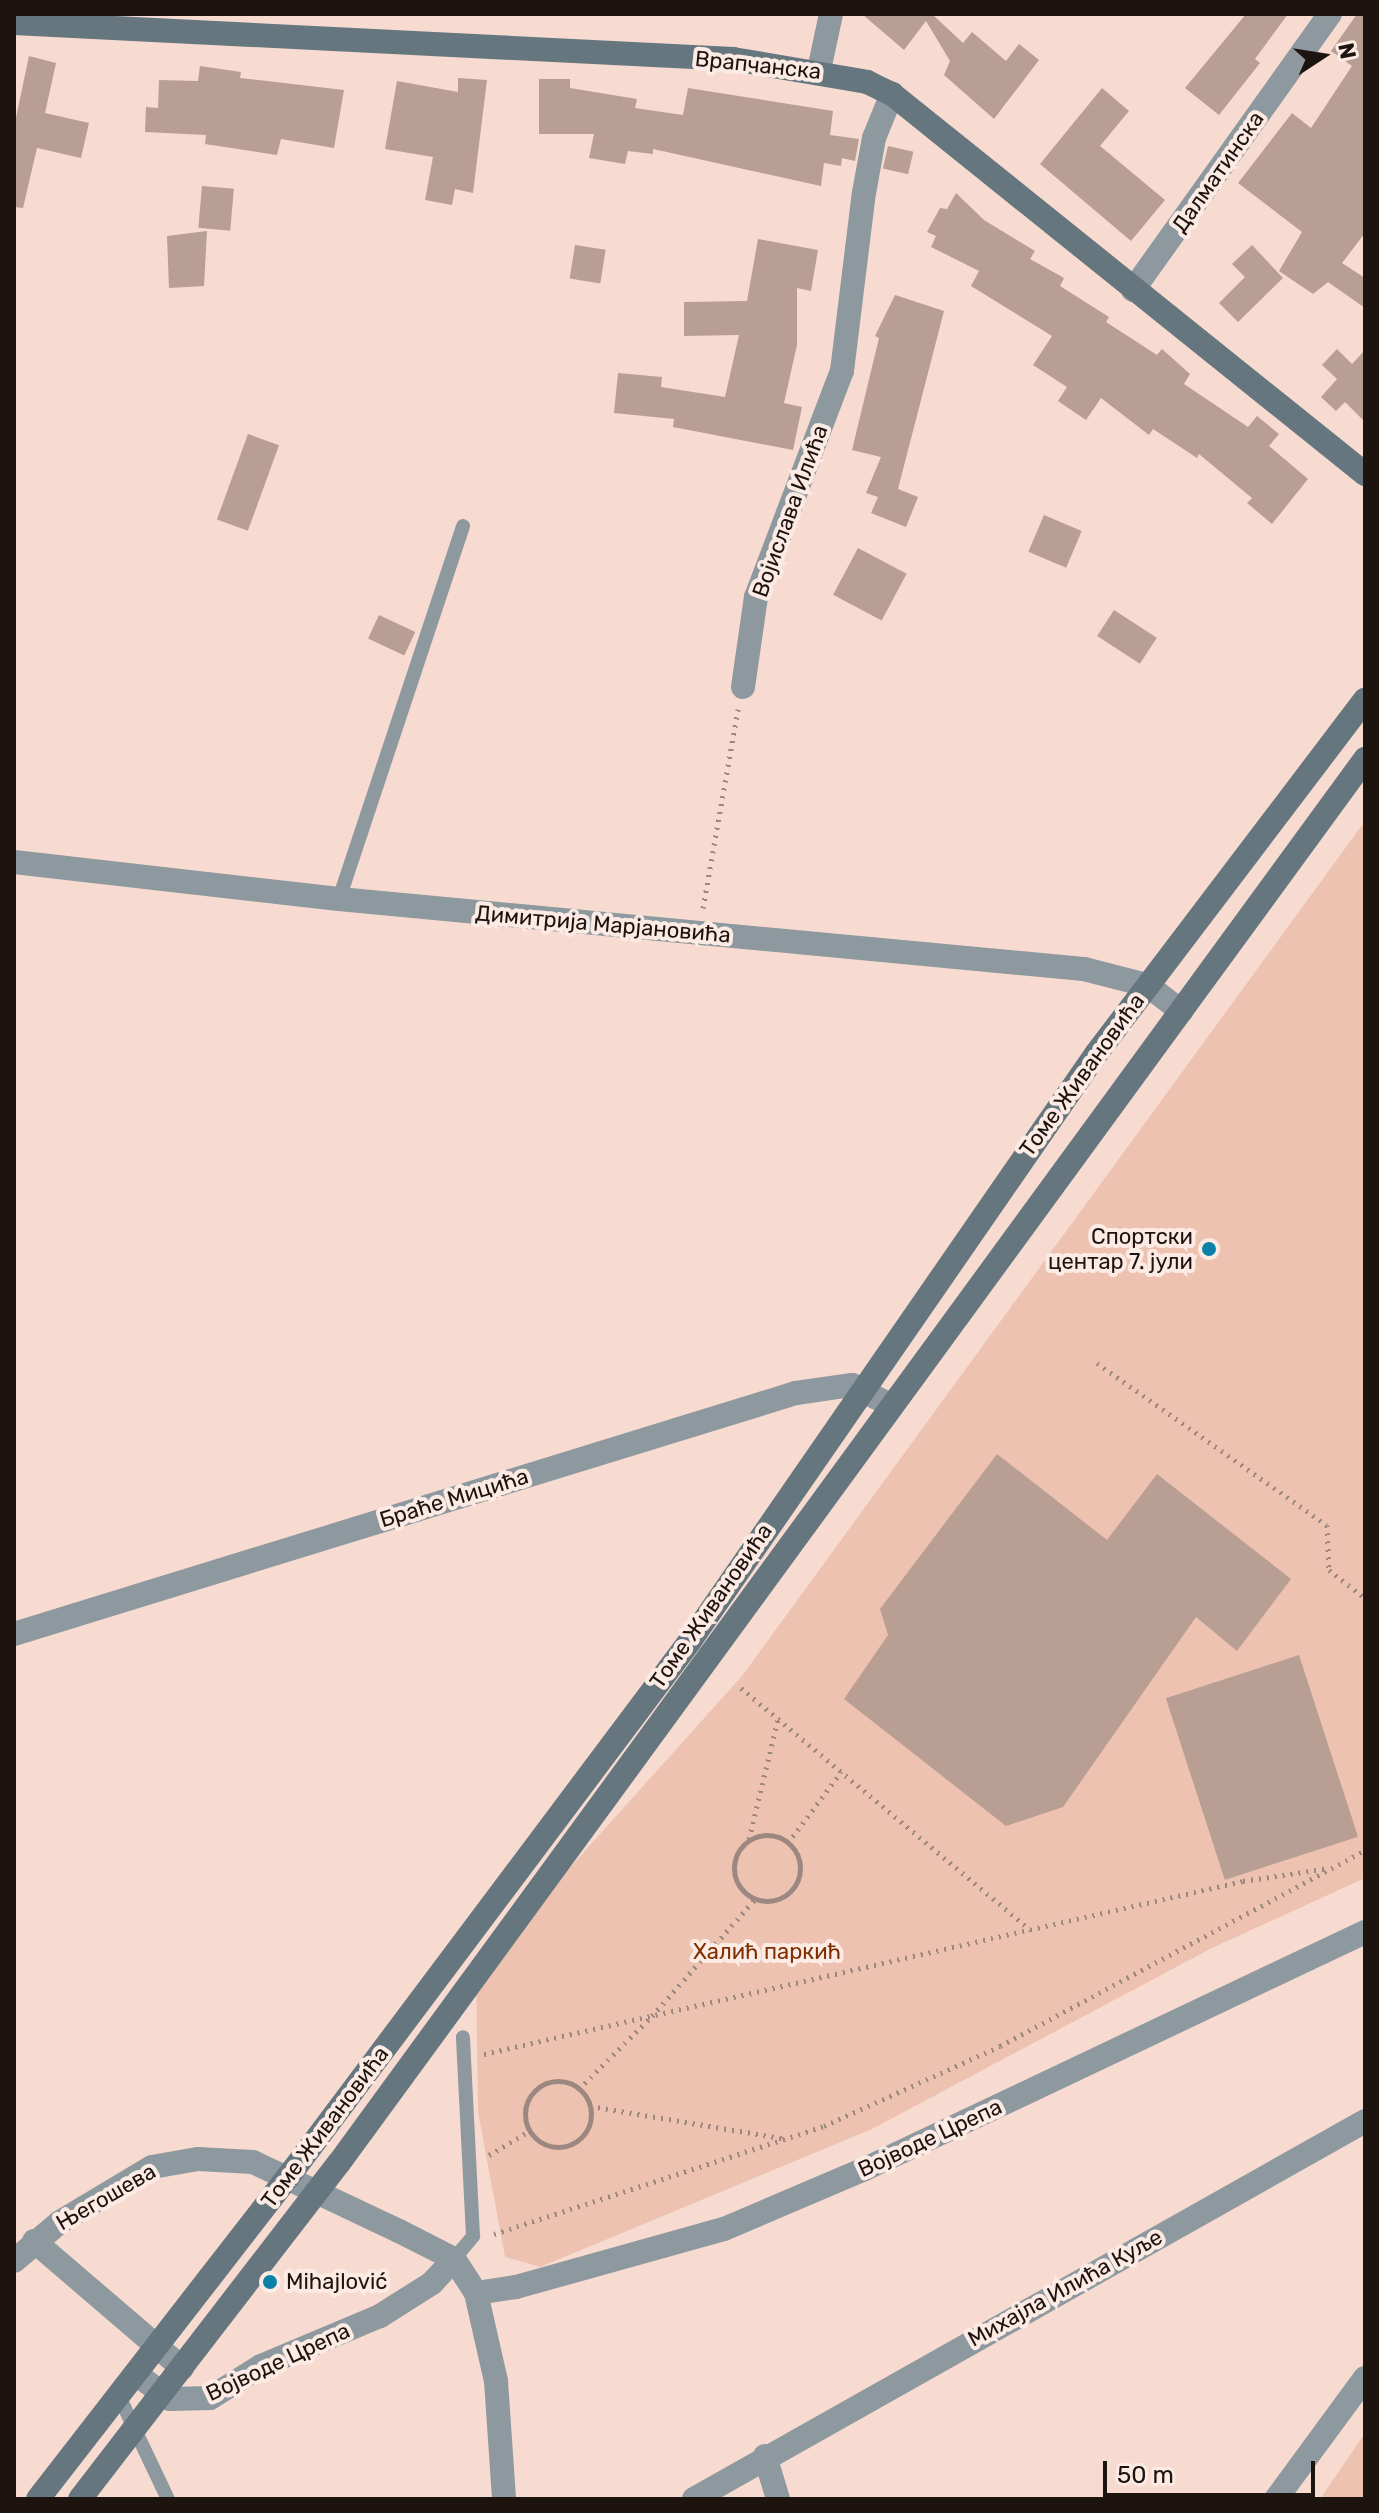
<!DOCTYPE html>
<html>
<head>
<meta charset="utf-8">
<style>
	body { margin:0 }
	#map { position:relative; width:1379px; height:2513px; overflow:hidden; background:#f7dbd0; font-family:Rubik,sans-serif }
	div>[style] { position:absolute }
	.green>* { inset:0; background:#eec2b0 }
	.building>* { inset:0; background:#b89e93; transform-origin:0 0 }
	.path>* { height:5px; margin-top:-2.5px; transform-origin:0; background:repeating-linear-gradient(90deg,#9c8880 0 2px,transparent 0 8px) }
	.path>.ring { margin:-2.5px; padding:0; box-sizing:content-box; background:none; border:5px solid #9c8880; border-radius:50% }
	.lane>* { height:14px; margin:-7px; padding:0 7px; transform-origin:7px; border-radius:7px; background:#8e999f }
	.street>* { height:24px; margin:-12px; padding:0 12px; transform-origin:12px; border-radius:12px; background:#8e999f }
	.secondary>* { height:24px; margin:-12px; padding:0 12px; transform-origin:12px; border-radius:12px; background:#65767e }
	.dots>* { width:22px; height:22px; translate:-50% -50%; box-sizing:border-box; border:4px solid #fcebe4; border-radius:50% }
	span { translate:-50% -50%; white-space:nowrap; text-align:center; line-height:1.15; -webkit-text-stroke:8px #fcebe4; paint-order:stroke }
	.street-label { font-size:22px; color:#1d130f }
	.poi-label { font-size:22px; color:#1d130f }
	.right { translate:-100% -50%; text-align:right }
	.left { translate:0 -50%; text-align:left }
	.park-label { font-size:22px; color:#7f2f01 }
	.frame { position:absolute; inset:0; border:16px solid #1d130f; pointer-events:none }
	.north { position:absolute; left:1283px; top:16px; width:80px; height:80px; -webkit-text-stroke:6px #fcebe4; paint-order:stroke; rotate:78deg; font-size:22px; font-weight:700; line-height:32px; text-align:center; color:#1d130f }
	.north::after { content:''; display:block; margin:auto; width:28px; height:36px; background:#1d130f; clip-path:polygon(50% 0,100% 100%,50% 72%,0 100%) }
	.scale { position:absolute; left:1103px; top:2461px; width:212px; height:36px; box-sizing:border-box; border:4px solid #1d130f; border-top:0; padding-left:10px; font-size:24px; line-height:28px; white-space:nowrap; color:#1d130f; -webkit-text-stroke:6px #fcebe4; paint-order:stroke }
</style>
</head>
<body>
<div id="map">
	<div class="green">
		<i style="clip-path:polygon(1365px 821px,1365px 1878px,1212px 1948px,872px 2129px,540px 2267px,505px 2257px,478px 2112px,476px 1972px,742px 1676px)"></i>
		<i style="clip-path:polygon(1365px 2433px,1365px 2499px,1320px 2499px)"></i>
	</div>
	<div class="building">
		<i style="clip-path:polygon(862px 14px,932px 14px,963px 43px,972px 32px,1006px 61px,1019px 44px,1039px 60px,994px 119px,944px 75px,950px 61px,926px 21px,904px 50px)"></i>
		<i style="clip-path:polygon(1246px 14px,1288px 14px,1255px 59px,1260px 63px,1219px 115px,1185px 88px)"></i>
		<i style="clip-path:polygon(1357px 14px,1365px 14px,1365px 233px,1342px 263px,1365px 278px,1365px 308px,1328px 282px,1313px 294px,1279px 271px,1302px 232px,1238px 183px,1292px 113px,1311px 128px,1352px 66px,1331px 51px)"></i>
		<i style="clip-path:polygon(29px 56px,56px 63px,45px 113px,89px 123px,81px 158px,37px 148px,23px 208px,14px 207px,14px 127px)"></i>
		<i style="clip-path:polygon(200px 66px,241px 72px,240px 78px,344px 90px,334px 148px,281px 139px,277px 155px,205px 144px,206px 135px,145px 132px,146px 107px,158px 108px,159px 80px,198px 81px)"></i>
		<i style="clip-path:polygon(458px 78px,487px 80px,473px 193px,455px 189px,452px 205px,425px 200px,433px 157px,385px 149px,397px 81px,458px 92px)"></i>
		<i style="clip-path:polygon(539px 79px,570px 79px,570px 88px,637px 99px,635px 108px,683px 115px,688px 88px,833px 111px,830px 135px,859px 139px,855px 161px,842px 158px,841px 166px,824px 163px,821px 186px,653px 149px,653px 154px,628px 151px,625px 164px,589px 158px,594px 134px,539px 134px)"></i>
		<i style="clip-path:polygon(1102px 88px,1129px 111px,1100px 146px,1165px 200px,1131px 241px,1040px 164px)"></i>
		<i style="left:888px;top:146px;width:26px;height:23px;rotate:13deg"></i>
		<i style="left:202px;top:186px;width:32px;height:42px;rotate:5deg"></i>
		<i style="clip-path:polygon(956px 193px,984px 220px,1035px 251px,1030px 259px,1064px 278px,1060px 286px,1109px 317px,1106px 322px,1157px 355px,1162px 349px,1190px 374px,1184px 384px,1248px 427px,1257px 416px,1279px 434px,1269px 446px,1308px 479px,1272px 524px,1247px 503px,1252px 498px,1199px 454px,1197px 458px,1153px 429px,1149px 435px,1101px 398px,1086px 420px,1058px 401px,1067px 387px,1033px 365px,1052px 336px,971px 286px,979px 271px,931px 247px,936px 236px,927px 232px,940px 208px,947px 209px)"></i>
		<i style="clip-path:polygon(207px 231px,204px 286px,169px 288px,167px 236px)"></i>
		<i style="clip-path:polygon(758px 239px,818px 250px,811px 291px,797px 288px,797px 345px,784px 403px,802px 407px,793px 450px,673px 427px,674px 419px,614px 413px,618px 373px,662px 377px,661px 387px,725px 397px,739px 335px,684px 336px,684px 302px,747px 301px)"></i>
		<i style="left:575px;top:245px;width:31px;height:34px;rotate:9deg"></i>
		<i style="clip-path:polygon(1252px 245px,1283px 278px,1238px 322px,1219px 303px,1245px 277px,1232px 264px)"></i>
		<i style="clip-path:polygon(895px 295px,944px 311px,898px 489px,918px 497px,906px 527px,871px 513px,878px 497px,866px 493px,881px 457px,852px 450px,879px 338px,875px 336px)"></i>
		<i style="clip-path:polygon(1337px 349px,1352px 364px,1365px 350px,1365px 422px,1345px 402px,1336px 411px,1321px 397px,1337px 379px,1322px 365px)"></i>
		<i style="left:248px;top:434px;width:33px;height:91px;rotate:20deg"></i>
		<i style="left:1044px;top:515px;width:41px;height:40px;rotate:23deg"></i>
		<i style="left:858px;top:548px;width:55px;height:53px;rotate:28deg"></i>
		<i style="left:1114px;top:610px;width:51px;height:31px;rotate:33deg"></i>
		<i style="left:379px;top:615px;width:40px;height:26px;rotate:25deg"></i>
		<i style="clip-path:polygon(997px 1454px,1107px 1540px,1157px 1474px,1291px 1579px,1237px 1651px,1196px 1617px,1063px 1807px,1006px 1826px,844px 1699px,888px 1635px,880px 1609px)"></i>
		<i style="left:1299px;top:1655px;width:191px;height:140px;rotate:72deg"></i>
	</div>
	<div class="path">
		<i style="left:703px;top:908px;width:202px;rotate:-80deg"></i>
		<i style="left:1097px;top:1363px;width:281px;rotate:35.2deg"></i>
		<i style="left:1327px;top:1525px;width:45px;rotate:87.5deg"></i>
		<i style="left:1329px;top:1570px;width:46px;rotate:37.9deg"></i>
		<i style="left:741px;top:1688px;width:377px;rotate:39.9deg"></i>
		<i class="ring" style="left:734px;top:1835px;width:61px;height:61px"></i>
		<i style="left:749px;top:1839px;width:123px;rotate:-76.4deg"></i>
		<i style="left:788px;top:1843px;width:89px;rotate:-53.3deg"></i>
		<i style="left:484px;top:2054px;width:778px;rotate:-12.84deg"></i>
		<i style="left:1243px;top:1881px;width:87px;rotate:-8.6deg"></i>
		<i class="ring" style="left:525px;top:2081px;width:61px;height:61px"></i>
		<i style="left:579px;top:2089px;width:103px;rotate:-45deg"></i>
		<i style="left:652px;top:2016px;width:156px;rotate:-48.6deg"></i>
		<i style="left:590px;top:2106px;width:195px;rotate:9.5deg"></i>
		<i style="left:489px;top:2155px;width:47px;rotate:-31deg"></i>
		<i style="left:494px;top:2234px;width:347px;rotate:-18.1deg"></i>
		<i style="left:824px;top:2126px;width:193px;rotate:-24.4deg"></i>
		<i style="left:1000px;top:2046px;width:414px;rotate:-28.2deg"></i>
	</div>
	<div class="lane">
		<i style="left:339px;top:899px;width:393px;rotate:-71.6deg"></i>
		<i style="left:454px;top:2259px;width:30px;rotate:-50deg"></i>
		<i style="left:473px;top:2236px;width:199px;rotate:-92.9deg"></i>
		<i style="left:119px;top:2396px;width:114px;rotate:64.6deg"></i>
	</div>
	<div class="street">
		<i style="left:819px;top:70px;width:57px;rotate:-77.9deg"></i>
		<i style="left:1133px;top:290px;width:339px;rotate:-54.5deg"></i>
		<i style="left:743px;top:687px;width:91px;rotate:-81.8deg"></i>
		<i style="left:756px;top:597px;width:242px;rotate:-69.2deg"></i>
		<i style="left:842px;top:371px;width:179px;rotate:-83deg"></i>
		<i style="left:864px;top:193px;width:56px;rotate:-79.7deg"></i>
		<i style="left:874px;top:138px;width:48px;rotate:-67.8deg"></i>
		<i style="left:14px;top:862px;width:327px;rotate:6.5deg"></i>
		<i style="left:339px;top:899px;width:748px;rotate:5.37deg"></i>
		<i style="left:1084px;top:969px;width:65px;rotate:14.3deg"></i>
		<i style="left:1147px;top:985px;width:43px;rotate:37.4deg"></i>
		<i style="left:14px;top:1634px;width:818px;rotate:-17.13deg"></i>
		<i style="left:796px;top:1393px;width:57px;rotate:-8.1deg"></i>
		<i style="left:852px;top:1385px;width:45px;rotate:27.7deg"></i>
		<i style="left:34px;top:2241px;width:195px;rotate:40.6deg"></i>
		<i style="left:14px;top:2261px;width:60px;rotate:-40.3deg"></i>
		<i style="left:60px;top:2222px;width:107px;rotate:-30.9deg"></i>
		<i style="left:152px;top:2167px;width:47px;rotate:-9.9deg"></i>
		<i style="left:198px;top:2159px;width:55px;rotate:3.1deg"></i>
		<i style="left:253px;top:2162px;width:161px;rotate:25.3deg"></i>
		<i style="left:399px;top:2231px;width:62px;rotate:27deg"></i>
		<i style="left:454px;top:2259px;width:40px;rotate:57.1deg"></i>
		<i style="left:476px;top:2293px;width:90px;rotate:77.2deg"></i>
		<i style="left:496px;top:2381px;width:118px;rotate:86.1deg"></i>
		<i style="left:476px;top:2293px;width:40px;rotate:-8.5deg"></i>
		<i style="left:516px;top:2287px;width:216px;rotate:-15.6deg"></i>
		<i style="left:724px;top:2229px;width:153px;rotate:-23.1deg"></i>
		<i style="left:865px;top:2169px;width:553px;rotate:-25.36deg"></i>
		<i style="left:136px;top:2374px;width:42px;rotate:36.3deg"></i>
		<i style="left:170px;top:2399px;width:40px;rotate:-1.4deg"></i>
		<i style="left:210px;top:2398px;width:60px;rotate:-32.1deg"></i>
		<i style="left:261px;top:2366px;width:129px;rotate:-22.8deg"></i>
		<i style="left:380px;top:2316px;width:62px;rotate:-32.4deg"></i>
		<i style="left:432px;top:2283px;width:33px;rotate:-47deg"></i>
		<i style="left:765px;top:2456px;width:45px;rotate:73.2deg"></i>
		<i style="left:694px;top:2499px;width:770px;rotate:-29.39deg"></i>
		<i style="left:1276px;top:2499px;width:150px;rotate:-53.7deg"></i>
	</div>
	<div class="secondary">
		<i style="left:14px;top:23px;width:720px;rotate:2.87deg"></i>
		<i style="left:733px;top:59px;width:136px;rotate:9.7deg"></i>
		<i style="left:867px;top:82px;width:28px;rotate:26deg"></i>
		<i style="left:892px;top:94px;width:607px;rotate:38.78deg"></i>
		<i style="left:38px;top:2499px;width:408px;rotate:-52.2deg"></i>
		<i style="left:288px;top:2177px;width:670px;rotate:-53.13deg"></i>
		<i style="left:690px;top:1641px;width:714px;rotate:-55.33deg"></i>
		<i style="left:1096px;top:1054px;width:445px;rotate:-52.8deg"></i>
		<i style="left:80px;top:2499px;width:424px;rotate:-52.4deg"></i>
		<i style="left:339px;top:2163px;width:1739px;rotate:-53.84deg"></i>
	</div>
	<div class="dots">
		<i style="left:1209px;top:1249px;background:#0a82a8"></i>
		<i style="left:270px;top:2282px;background:#0a82a8"></i>
	</div>
	<div class="street-label">
		<span style="left:758px;top:65px;rotate:6deg">Врапчанска</span>
		<span style="left:1218px;top:172px;rotate:-55deg">Далматинска</span>
		<span style="left:790px;top:511px;rotate:-70deg">Војислава Илића</span>
		<span style="left:603px;top:924px;rotate:5deg">Димитрија Марјановића</span>
		<span style="left:1082px;top:1075px;rotate:-54deg">Томе Живановића</span>
		<span style="left:454px;top:1498px;rotate:-17deg">Браће Мицића</span>
		<span style="left:711px;top:1606px;rotate:-55deg">Томе Живановића</span>
		<span style="left:325px;top:2127px;rotate:-53deg">Томе Живановића</span>
		<span style="left:930px;top:2138px;rotate:-25deg">Војводе Црепа</span>
		<span style="left:106px;top:2197px;rotate:-30deg">Његошева</span>
		<span style="left:1065px;top:2288px;rotate:-29deg">Михајла Илића Куље</span>
		<span style="left:278px;top:2362px;rotate:-25deg">Војводе Црепа</span>
	</div>
	<div class="poi-label">
		<span class="right" style="left:1193px;top:1249px">Спортски<br>центар 7. јули</span>
		<span class="left" style="left:286px;top:2282px">Mihajlović</span>
	</div>
	<div class="park-label">
		<span style="left:767px;top:1952px">Халић паркић</span>
	</div>
	<div class="frame"></div>
	<div class="north">N</div>
	<div class="scale">50 m</div>
</div>
</body>
</html>
